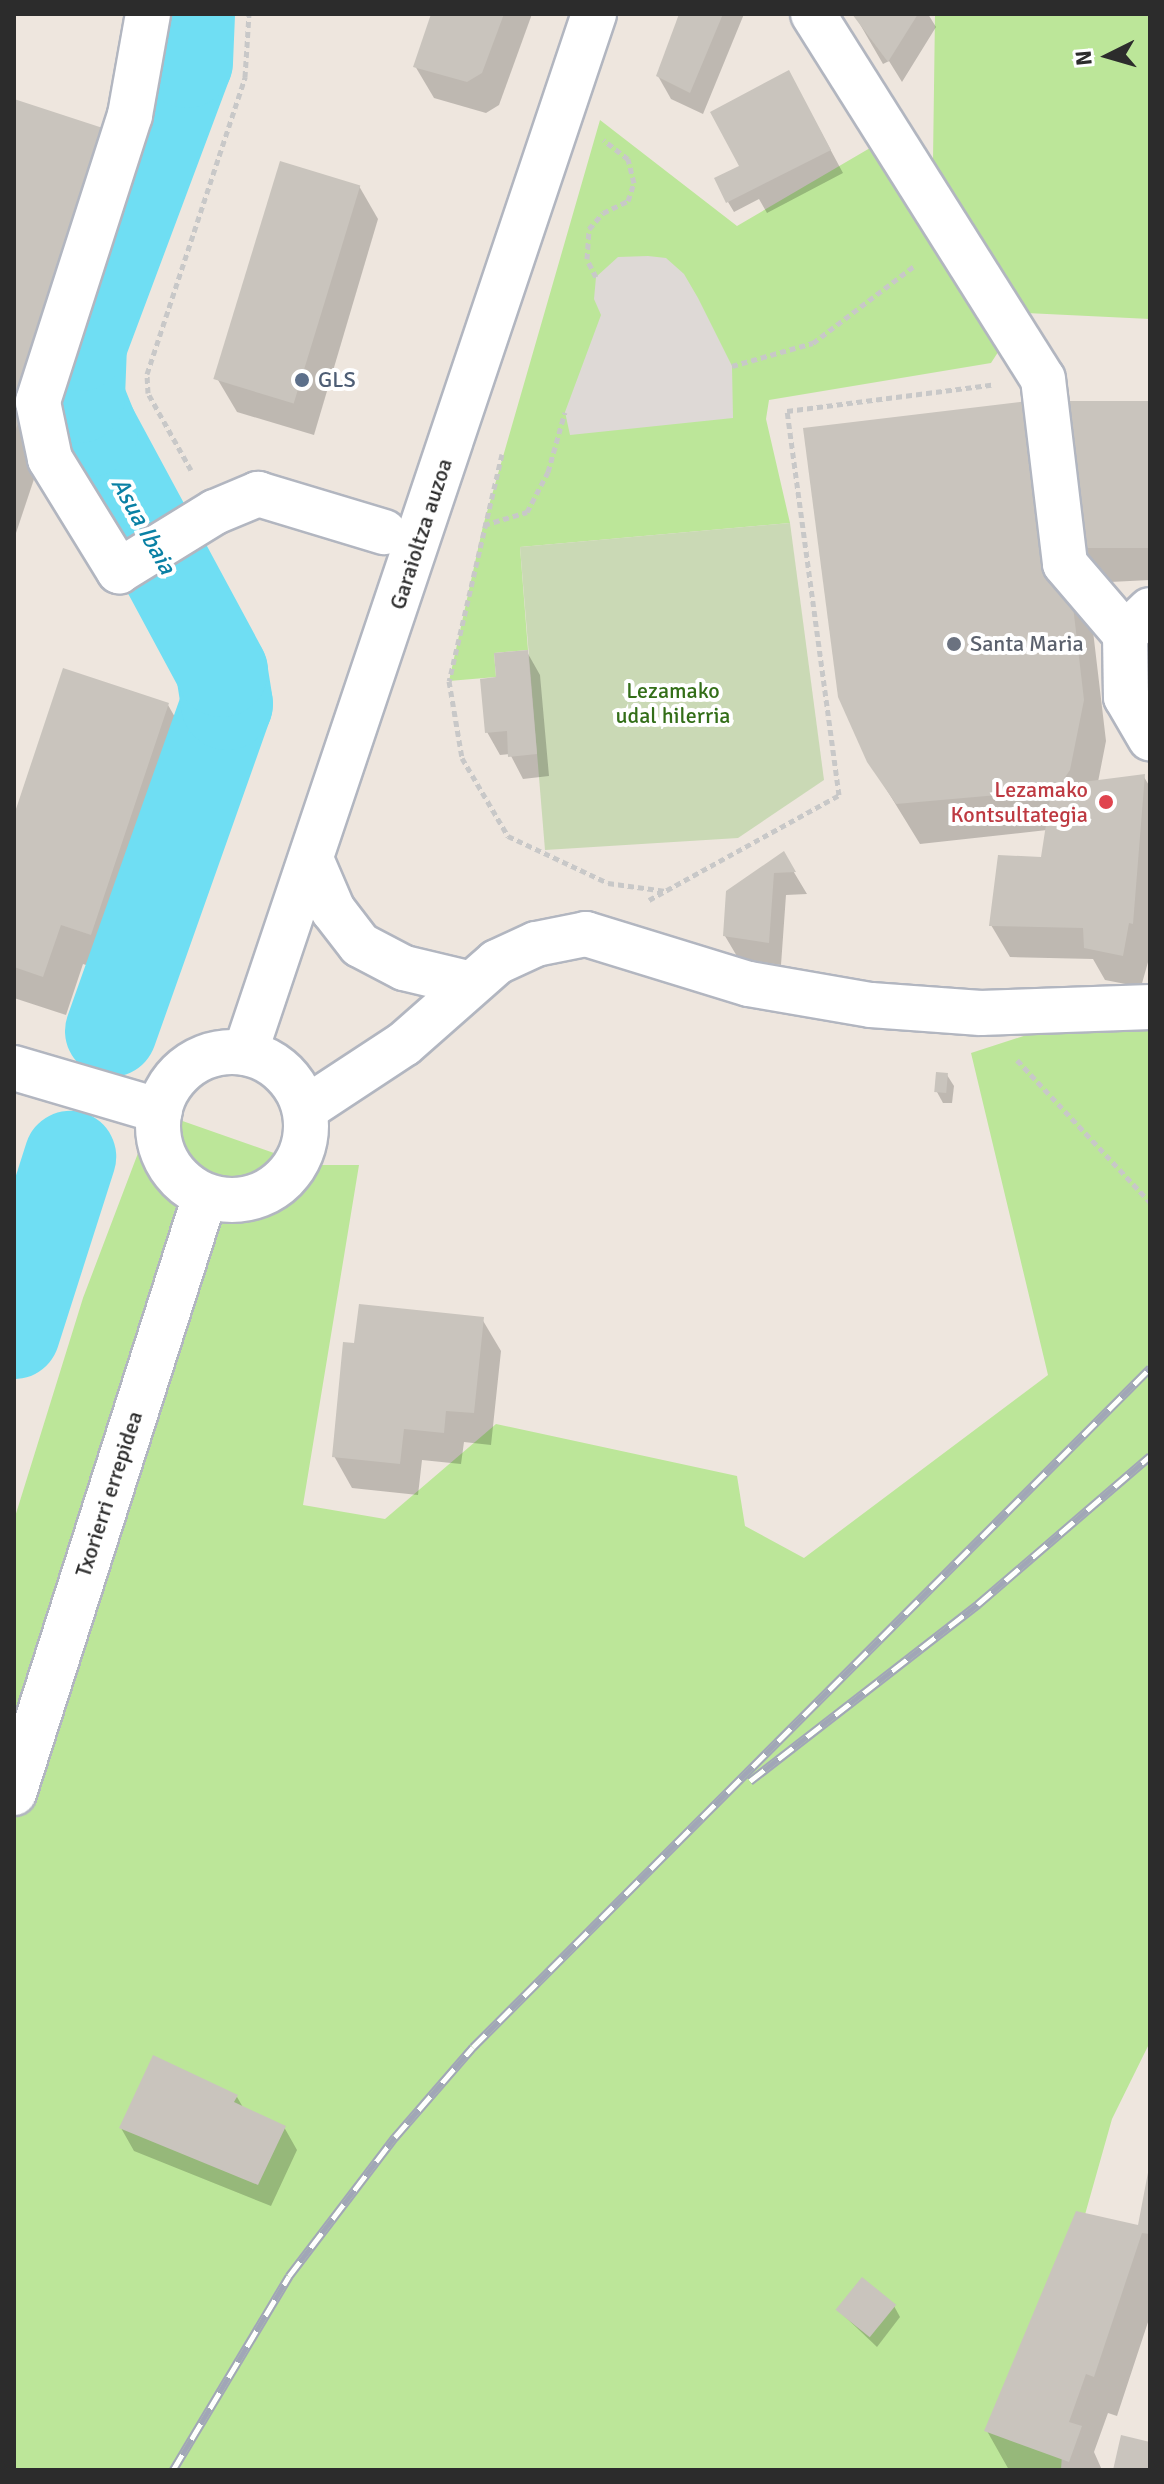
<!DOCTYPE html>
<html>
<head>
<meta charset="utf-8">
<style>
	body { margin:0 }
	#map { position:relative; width:1164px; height:2484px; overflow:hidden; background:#eee6de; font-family:Signika,sans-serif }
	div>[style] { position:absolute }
	.green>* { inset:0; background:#bce699 }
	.cemetery>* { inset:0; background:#cad9b5 }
	.plaza>* { inset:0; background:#ded9d6 }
	.shadow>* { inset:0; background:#0003 }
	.river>* { height:92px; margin:-46px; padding:0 46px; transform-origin:46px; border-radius:46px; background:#6fdef3 }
	.building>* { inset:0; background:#c9c4bd; transform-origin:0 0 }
	.path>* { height:5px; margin-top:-2.5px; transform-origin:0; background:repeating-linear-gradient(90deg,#c8c8c8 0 6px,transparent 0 10px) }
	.roads { filter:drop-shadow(2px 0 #b2b6c0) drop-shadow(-2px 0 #b2b6c0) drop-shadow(0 2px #b2b6c0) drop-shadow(0 -2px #b2b6c0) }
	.minor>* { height:44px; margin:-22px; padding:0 22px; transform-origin:22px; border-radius:22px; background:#fff }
	.minor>.ring { margin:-22px; padding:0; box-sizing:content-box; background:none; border:44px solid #fff; border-radius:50% }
	.rail>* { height:9px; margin-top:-4.5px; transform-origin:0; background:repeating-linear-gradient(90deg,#fff 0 18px,#a1a6b7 0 36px); box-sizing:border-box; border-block:2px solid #a1a6b7 }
	.dots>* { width:22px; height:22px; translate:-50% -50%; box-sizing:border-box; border:4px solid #fff; border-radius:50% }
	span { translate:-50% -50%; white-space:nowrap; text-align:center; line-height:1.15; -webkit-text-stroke:8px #fff; paint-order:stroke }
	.service-label { font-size:22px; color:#4e5e75 }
	.left { translate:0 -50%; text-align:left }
	.street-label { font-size:22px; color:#2c2c2c }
	.worship-label { font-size:22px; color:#5b616d }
	.park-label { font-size:22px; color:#336e18 }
	.health-label { font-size:22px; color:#be3a42 }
	.right { translate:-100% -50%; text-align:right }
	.water-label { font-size:24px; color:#0980a4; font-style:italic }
	.frame { position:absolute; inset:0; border:16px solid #2c2c2c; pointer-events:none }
	.north { position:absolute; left:1068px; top:16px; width:80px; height:80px; -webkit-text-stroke:6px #fff; paint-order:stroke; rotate:265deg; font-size:22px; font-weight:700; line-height:32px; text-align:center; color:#2c2c2c }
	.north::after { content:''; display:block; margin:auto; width:28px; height:36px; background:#2c2c2c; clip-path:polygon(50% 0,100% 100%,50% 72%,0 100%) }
</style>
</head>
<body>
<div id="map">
	<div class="green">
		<i style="clip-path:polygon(935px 14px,1150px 14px,1150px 319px,1004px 312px,1002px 346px,991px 363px,769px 400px,766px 419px,790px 523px,520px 547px,528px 650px,494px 653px,496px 677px,449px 681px,483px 526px,600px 120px,737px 226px,882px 141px,940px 222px,933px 160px)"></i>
		<i style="clip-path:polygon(1150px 995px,1150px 2042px,1112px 2119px,1075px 2250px,1061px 2470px,14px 2470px,14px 1520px,83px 1298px,154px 1111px,308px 1165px,359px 1165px,303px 1505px,385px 1519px,496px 1424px,737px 1476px,745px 1526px,804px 1558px,1048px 1375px,971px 1053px)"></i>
	</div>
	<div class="cemetery">
		<i style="clip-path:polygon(790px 523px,824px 780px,738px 838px,545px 850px,520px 547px)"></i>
	</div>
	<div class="plaza">
		<i style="clip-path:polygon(648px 256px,666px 258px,684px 274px,698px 298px,732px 366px,733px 418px,570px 435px,565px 412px,601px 315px,594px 299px,596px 277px,618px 257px)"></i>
	</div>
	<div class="shadow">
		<i style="clip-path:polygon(433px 14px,532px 14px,499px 105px,486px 113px,434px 98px,415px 66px)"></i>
		<i style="clip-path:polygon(681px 14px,744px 14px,703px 114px,671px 99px,658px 76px)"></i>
		<i style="clip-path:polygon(854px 14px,928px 14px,936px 27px,902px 82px,889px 61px,883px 64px)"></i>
		<i style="clip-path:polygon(801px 95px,843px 173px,767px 213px,759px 199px,734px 212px,728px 202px,741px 167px)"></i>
		<i style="clip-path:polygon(14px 101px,113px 134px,136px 174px,14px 539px)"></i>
		<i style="clip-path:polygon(359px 186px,378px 219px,314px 435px,237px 412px,218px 380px)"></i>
		<i style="clip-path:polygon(1150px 403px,1150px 580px,1090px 583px,1077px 604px,1093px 631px,1106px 741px,1098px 782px,1144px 777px,1150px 787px,1150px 955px,1141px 987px,1105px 980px,1093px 959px,1010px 957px,991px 925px,1043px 859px,1047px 830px,920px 844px,869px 761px,1057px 441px)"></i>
		<i style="clip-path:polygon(527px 652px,540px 675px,549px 776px,523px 779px,510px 754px,500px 755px,487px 732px)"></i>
		<i style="clip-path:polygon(168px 705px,191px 745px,113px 974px,83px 964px,66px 1015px,14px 998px,14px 821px)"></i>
		<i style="clip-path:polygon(783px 854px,807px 894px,786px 895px,781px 965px,738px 958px,725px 936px)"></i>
		<i style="clip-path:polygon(947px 1075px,954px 1086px,952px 1103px,943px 1103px,937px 1092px)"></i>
		<i style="clip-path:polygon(482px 1319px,501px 1351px,491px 1445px,464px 1442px,461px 1464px,422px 1460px,418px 1495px,352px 1488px,334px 1456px)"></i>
		<i style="clip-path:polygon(237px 2097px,244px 2109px,284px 2127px,297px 2150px,271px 2206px,134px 2151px,121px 2128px)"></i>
		<i style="clip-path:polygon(1150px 2164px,1150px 2316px,1117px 2416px,1108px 2413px,1094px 2452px,1102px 2470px,1009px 2470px,987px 2431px,1140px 2227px)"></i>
		<i style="clip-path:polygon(894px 2306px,900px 2317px,877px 2347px,838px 2310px)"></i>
	</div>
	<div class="river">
		<i style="left:111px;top:1031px;width:347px;rotate:-70.5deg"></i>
		<i style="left:227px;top:704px;width:33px;rotate:-99deg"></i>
		<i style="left:222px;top:671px;width:274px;rotate:-118.3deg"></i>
		<i style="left:92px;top:430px;width:35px;rotate:-112deg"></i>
		<i style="left:79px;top:397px;width:52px;rotate:-87.8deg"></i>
		<i style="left:81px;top:345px;width:302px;rotate:-69.5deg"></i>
		<i style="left:187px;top:62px;width:48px;rotate:-87.6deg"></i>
		<i style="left:14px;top:1333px;width:185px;rotate:-72.3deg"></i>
	</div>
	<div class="building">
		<i style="clip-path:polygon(431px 14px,504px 14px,482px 73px,467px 82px,413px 67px)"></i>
		<i style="clip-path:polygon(679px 14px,723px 14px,690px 93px,656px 76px)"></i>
		<i style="clip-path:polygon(852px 14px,918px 14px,888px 62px)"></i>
		<i style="clip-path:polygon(789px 70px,831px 150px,726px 203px,714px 178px,739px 166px,710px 112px)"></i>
		<i style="clip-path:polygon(14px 99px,115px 132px,15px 432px,14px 432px)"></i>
		<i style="left:280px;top:161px;width:84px;height:228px;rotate:17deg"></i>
		<i style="clip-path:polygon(1036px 400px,1071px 589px,1084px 700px,1070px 770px,1061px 783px,1009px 794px,896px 804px,867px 762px,838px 697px,803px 428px)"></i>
		<i style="left:1150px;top:401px;width:147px;height:86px;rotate:90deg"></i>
		<i style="clip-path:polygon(528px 650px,537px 754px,508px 757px,507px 731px,485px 733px,480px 679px,496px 677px,494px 653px)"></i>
		<i style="clip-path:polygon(63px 668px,169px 703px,91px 935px,61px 925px,43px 977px,14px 967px,14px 815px)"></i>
		<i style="clip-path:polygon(1145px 774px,1133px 924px,1129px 923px,1123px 956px,1084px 948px,1083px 928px,989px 926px,998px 855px,1041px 857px,1052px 786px)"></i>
		<i style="clip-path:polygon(784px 851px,796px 872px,774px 873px,769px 943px,723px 936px,726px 891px)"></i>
		<i style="left:936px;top:1072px;width:12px;height:20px;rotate:5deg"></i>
		<i style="clip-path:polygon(359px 1304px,484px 1317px,474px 1413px,446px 1411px,444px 1433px,404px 1429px,400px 1464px,332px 1457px,343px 1342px,354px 1343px)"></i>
		<i style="clip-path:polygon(153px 2055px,238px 2095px,234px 2102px,286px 2126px,258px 2185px,119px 2128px)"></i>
		<i style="clip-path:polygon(1150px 2162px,1150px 2234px,1142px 2233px,1094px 2377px,1086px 2374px,1069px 2422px,1082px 2426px,1069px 2462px,984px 2431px,1076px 2211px,1138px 2225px)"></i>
		<i style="left:862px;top:2277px;width:44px;height:42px;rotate:39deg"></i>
		<i style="clip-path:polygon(1121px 2435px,1150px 2442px,1150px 2470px,1113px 2470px)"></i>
	</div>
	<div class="path">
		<i style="left:596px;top:277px;width:20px;rotate:-117deg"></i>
		<i style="left:587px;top:259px;width:30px;rotate:-86deg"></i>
		<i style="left:589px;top:229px;width:21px;rotate:-49deg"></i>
		<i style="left:603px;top:213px;width:28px;rotate:-26deg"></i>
		<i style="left:628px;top:201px;width:19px;rotate:-72deg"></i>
		<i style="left:634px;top:183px;width:25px;rotate:-104deg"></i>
		<i style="left:628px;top:159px;width:31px;rotate:-142deg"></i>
		<i style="left:732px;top:366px;width:84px;rotate:-15.9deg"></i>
		<i style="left:813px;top:343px;width:127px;rotate:-37.3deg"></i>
		<i style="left:502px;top:454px;width:233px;rotate:103.1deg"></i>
		<i style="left:449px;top:681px;width:78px;rotate:80.4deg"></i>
		<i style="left:462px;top:758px;width:91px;rotate:59.5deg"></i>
		<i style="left:508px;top:836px;width:110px;rotate:25.2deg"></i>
		<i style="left:608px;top:883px;width:58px;rotate:8deg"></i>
		<i style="left:191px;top:470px;width:88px;rotate:-119.2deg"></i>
		<i style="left:148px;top:393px;width:19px;rotate:-93deg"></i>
		<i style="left:147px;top:374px;width:313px;rotate:-71.7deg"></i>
		<i style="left:245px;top:77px;width:63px;rotate:-86.4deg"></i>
		<i style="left:484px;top:525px;width:45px;rotate:-16.8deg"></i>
		<i style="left:527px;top:512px;width:45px;rotate:-62.3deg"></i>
		<i style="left:548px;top:472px;width:62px;rotate:-74.2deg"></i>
		<i style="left:649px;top:900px;width:217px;rotate:-28.9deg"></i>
		<i style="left:839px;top:795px;width:388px;rotate:-97.7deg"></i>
		<i style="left:787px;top:411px;width:206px;rotate:-7.3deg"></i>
		<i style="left:1017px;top:1060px;width:195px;rotate:46.9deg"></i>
	</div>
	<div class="roads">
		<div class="minor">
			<i style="left:148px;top:14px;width:103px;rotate:100.1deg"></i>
			<i style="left:130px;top:115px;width:301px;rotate:107.8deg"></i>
			<i style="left:38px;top:402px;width:58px;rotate:78.1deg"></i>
			<i style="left:50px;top:459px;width:132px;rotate:58.4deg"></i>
			<i style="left:119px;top:571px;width:113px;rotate:-31.6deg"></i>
			<i style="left:215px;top:512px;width:47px;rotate:-22.7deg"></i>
			<i style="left:258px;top:494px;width:132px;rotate:16.8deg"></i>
			<i style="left:813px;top:14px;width:431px;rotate:57.8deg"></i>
			<i style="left:1043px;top:379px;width:186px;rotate:83.2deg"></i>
			<i style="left:1065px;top:564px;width:92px;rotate:49.4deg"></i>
			<i style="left:1150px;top:610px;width:35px;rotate:136deg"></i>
			<i style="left:1125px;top:634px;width:63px;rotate:89.1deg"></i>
			<i style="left:1126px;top:697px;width:48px;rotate:59.7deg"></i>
			<i style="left:311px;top:859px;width:56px;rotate:66.7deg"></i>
			<i style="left:333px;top:910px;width:44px;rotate:52.4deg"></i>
			<i style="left:360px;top:945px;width:50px;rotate:27.6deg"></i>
			<i style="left:404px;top:968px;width:69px;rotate:13.4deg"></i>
			<i class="ring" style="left:158px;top:1052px;width:104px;height:104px"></i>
			<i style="left:245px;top:1053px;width:1096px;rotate:-71.43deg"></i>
			<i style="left:14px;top:1068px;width:152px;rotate:16.4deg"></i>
			<i style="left:305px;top:1109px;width:118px;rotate:-33.3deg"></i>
			<i style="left:404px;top:1044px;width:124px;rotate:-41.4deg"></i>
			<i style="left:497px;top:962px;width:43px;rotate:-24.8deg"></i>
			<i style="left:536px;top:944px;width:51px;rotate:-11.3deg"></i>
			<i style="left:586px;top:934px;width:170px;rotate:17.1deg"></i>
			<i style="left:749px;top:984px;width:124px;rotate:9.8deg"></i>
			<i style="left:871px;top:1005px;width:110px;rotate:4.2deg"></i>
			<i style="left:981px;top:1013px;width:169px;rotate:-2deg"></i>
			<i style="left:14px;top:1793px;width:627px;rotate:-72.26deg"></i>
		</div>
	</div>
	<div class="rail">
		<i style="left:750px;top:1781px;width:289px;rotate:-37.8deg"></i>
		<i style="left:978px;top:1604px;width:227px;rotate:-40.7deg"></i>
		<i style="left:173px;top:2470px;width:226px;rotate:-59.1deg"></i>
		<i style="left:289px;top:2276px;width:175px;rotate:-52.7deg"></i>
		<i style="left:395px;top:2137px;width:119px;rotate:-49.1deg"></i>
		<i style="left:473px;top:2047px;width:959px;rotate:-45.08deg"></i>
	</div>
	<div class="dots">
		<i style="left:302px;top:380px;background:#5c6f8a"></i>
		<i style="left:954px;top:644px;background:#6b7280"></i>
		<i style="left:1106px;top:802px;background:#e0444e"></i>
	</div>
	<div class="service-label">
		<span class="left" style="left:318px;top:380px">GLS</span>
	</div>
	<div class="street-label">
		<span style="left:421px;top:534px;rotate:-72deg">Garaioltza auzoa</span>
		<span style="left:109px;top:1494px;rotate:-72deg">Txorierri errepidea</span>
	</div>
	<div class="worship-label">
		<span class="left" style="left:970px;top:644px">Santa Maria</span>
	</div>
	<div class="park-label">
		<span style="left:673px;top:703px">Lezamako<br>udal hilerria</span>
	</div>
	<div class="health-label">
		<span class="right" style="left:1088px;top:802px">Lezamako<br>Kontsultategia</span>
	</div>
	<div class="water-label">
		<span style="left:143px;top:526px;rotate:61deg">Asua Ibaia</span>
	</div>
	<div class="frame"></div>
	<div class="north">N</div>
</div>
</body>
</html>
